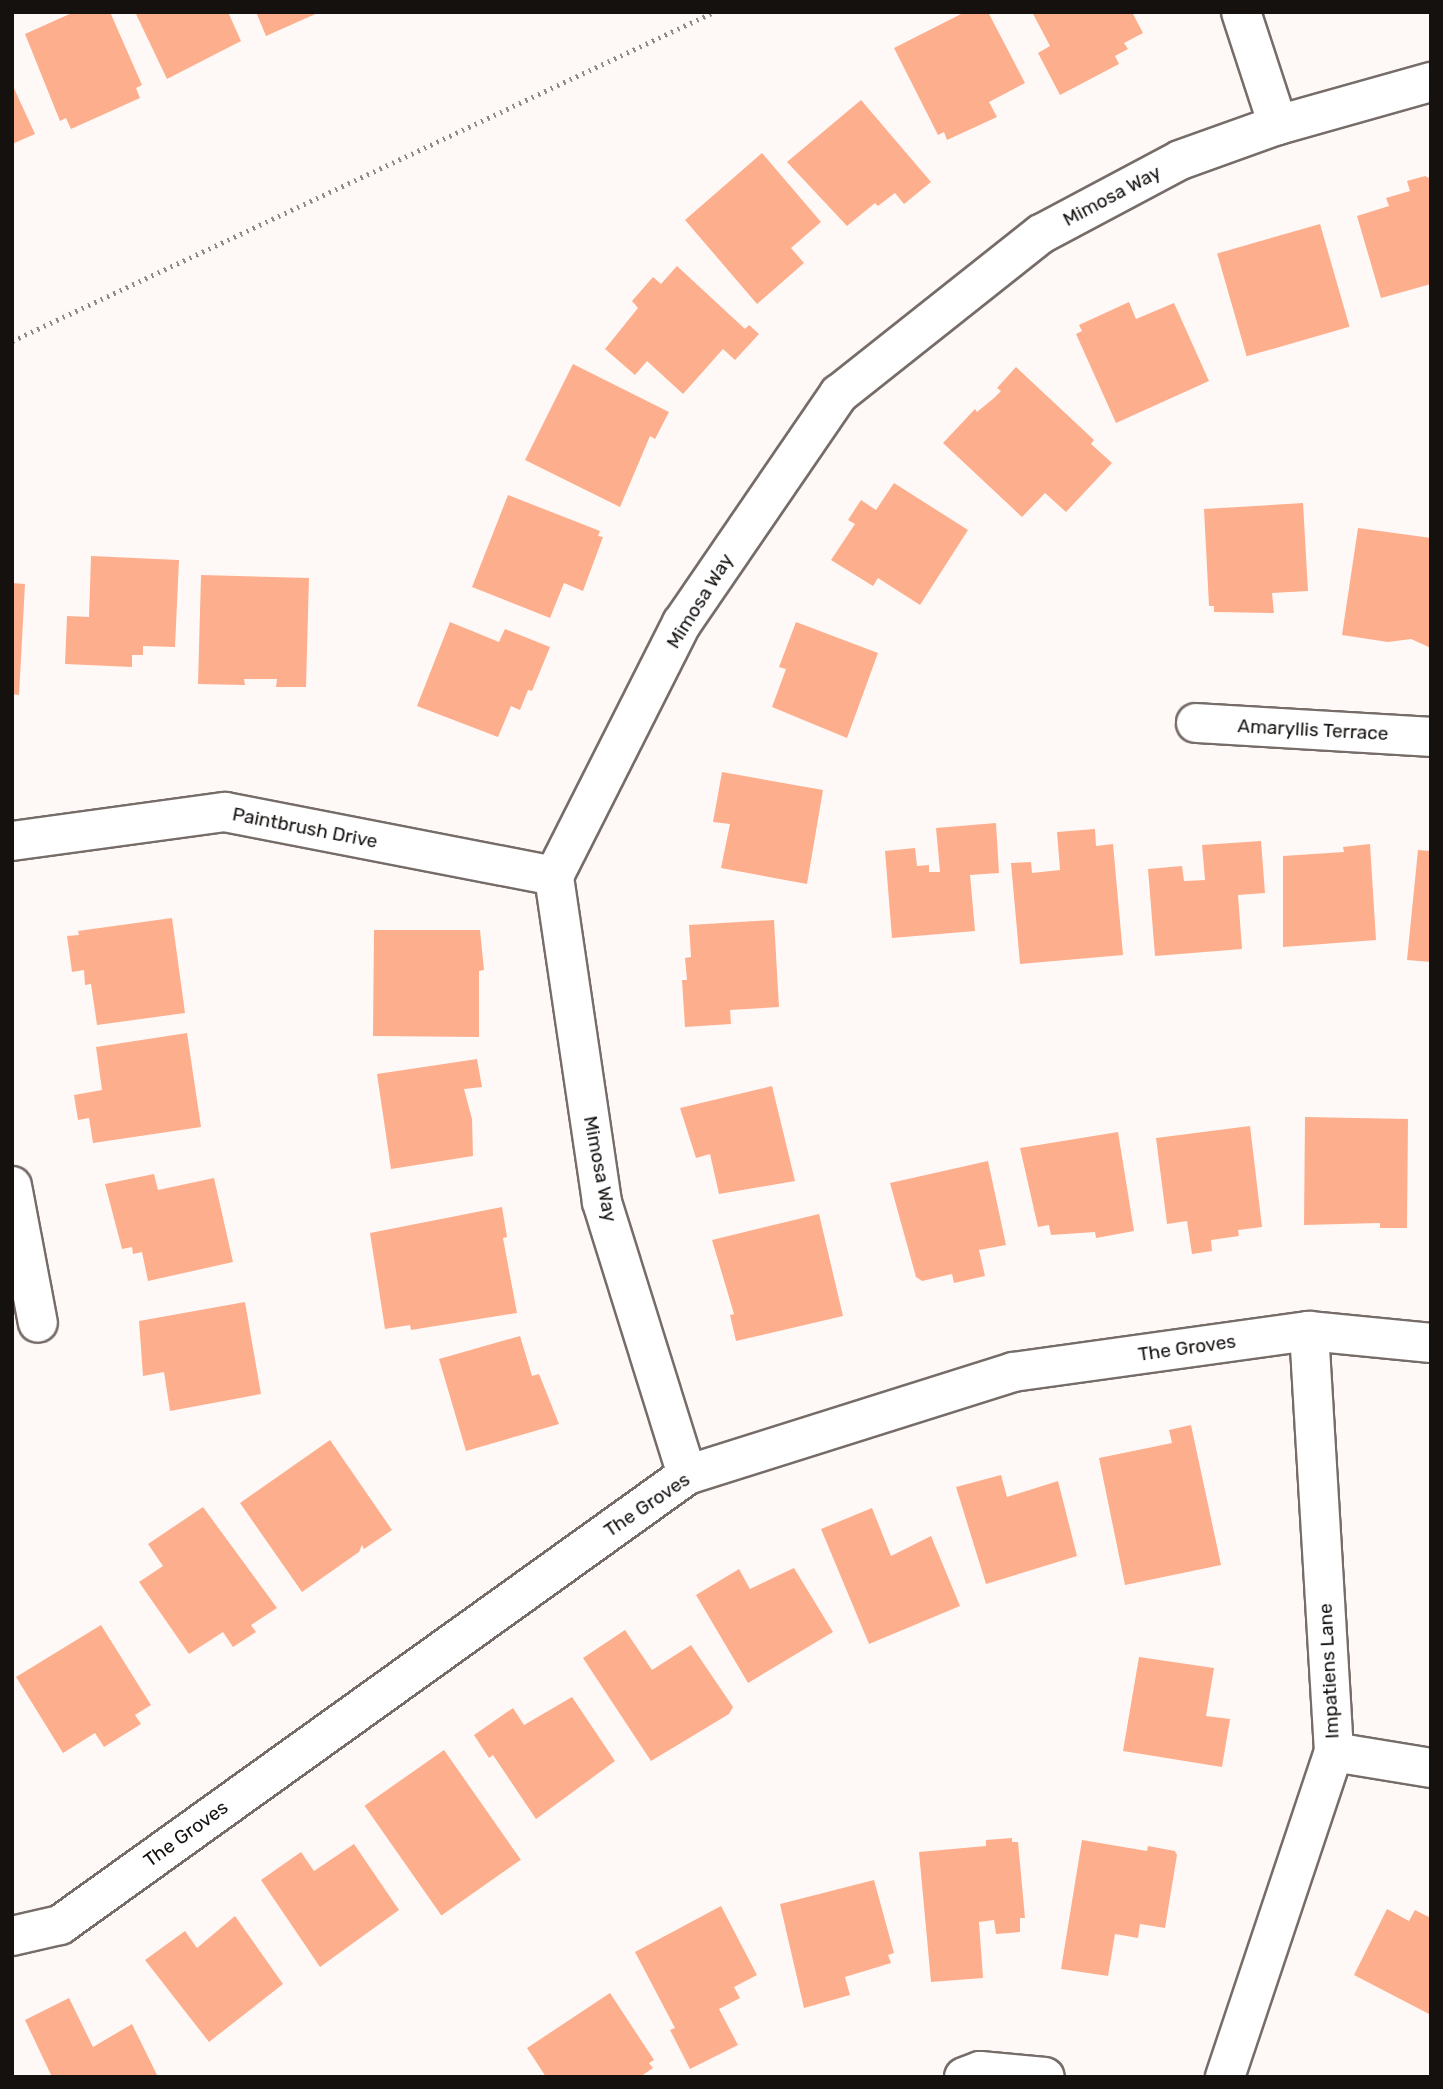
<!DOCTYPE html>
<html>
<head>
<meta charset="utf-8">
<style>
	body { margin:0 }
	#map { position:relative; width:1443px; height:2089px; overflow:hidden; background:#fef9f7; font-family:Rubik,sans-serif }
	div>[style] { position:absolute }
	.building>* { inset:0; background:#fdaf8d; transform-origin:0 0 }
	.path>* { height:4.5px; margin-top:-2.25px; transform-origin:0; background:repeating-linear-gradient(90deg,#8f8a88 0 2px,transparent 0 7px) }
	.roads { filter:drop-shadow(2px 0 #766c68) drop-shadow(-2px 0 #766c68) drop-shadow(0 2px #766c68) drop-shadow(0 -2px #766c68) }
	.minor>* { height:38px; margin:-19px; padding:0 19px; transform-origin:19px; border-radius:19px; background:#fff }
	span { translate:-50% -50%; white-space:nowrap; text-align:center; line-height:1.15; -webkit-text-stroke:5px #fff; paint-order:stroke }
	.street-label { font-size:19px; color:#14110f }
	.frame { position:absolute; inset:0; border:14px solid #14110f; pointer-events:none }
</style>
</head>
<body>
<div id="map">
	<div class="building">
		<i style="clip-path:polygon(74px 12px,110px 12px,142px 85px,136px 88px,140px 98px,71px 129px,66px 118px,60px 121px,25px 34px)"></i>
		<i style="clip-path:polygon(135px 12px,228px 12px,241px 41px,167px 79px)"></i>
		<i style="clip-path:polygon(256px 12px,320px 12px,266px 36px)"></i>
		<i style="clip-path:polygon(965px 12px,988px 12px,1025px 83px,989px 102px,997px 117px,947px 140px,944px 132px,938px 135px,894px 48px)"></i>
		<i style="clip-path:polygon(1032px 12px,1132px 12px,1143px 33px,1124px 43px,1128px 49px,1115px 56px,1119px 64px,1060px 95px,1038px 53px,1050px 46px)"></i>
		<i style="clip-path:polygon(12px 84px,35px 134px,12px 144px)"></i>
		<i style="clip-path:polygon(861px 100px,931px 182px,904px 204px,895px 193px,878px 206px,875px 203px,847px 226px,787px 162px)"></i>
		<i style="clip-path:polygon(762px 153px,821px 222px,791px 248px,804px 263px,757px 304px,685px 220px)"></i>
		<i style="clip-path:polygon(1425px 176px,1431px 179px,1431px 284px,1381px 298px,1357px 216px,1389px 206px,1386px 198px,1410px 191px,1407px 181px)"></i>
		<i style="left:1320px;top:224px;width:107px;height:107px;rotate:74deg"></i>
		<i style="clip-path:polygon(677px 266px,745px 329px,749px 325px,759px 334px,735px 360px,723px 349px,683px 394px,647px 361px,635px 375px,605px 349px,638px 308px,632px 301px,653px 277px,661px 284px)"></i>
		<i style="clip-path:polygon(1129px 302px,1136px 319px,1174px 303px,1209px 381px,1116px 423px,1076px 334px,1082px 331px,1079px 325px)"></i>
		<i style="clip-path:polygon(573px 364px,669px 412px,655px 439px,650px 436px,620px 507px,525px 460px)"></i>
		<i style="clip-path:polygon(1016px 367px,1094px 440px,1091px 444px,1112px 463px,1066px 512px,1045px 493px,1022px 517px,943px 443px,975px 409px,977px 412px,994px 398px,1001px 391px,997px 388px)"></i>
		<i style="clip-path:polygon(894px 483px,968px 530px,920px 605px,878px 578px,873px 586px,831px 560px,855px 524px,848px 520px,861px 500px,876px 510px)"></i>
		<i style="clip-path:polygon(508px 495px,600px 531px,598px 536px,603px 537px,583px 591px,564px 583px,550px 618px,472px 587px)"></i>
		<i style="clip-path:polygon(1303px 503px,1308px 591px,1272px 593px,1274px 613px,1214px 612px,1214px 606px,1209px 606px,1204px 509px)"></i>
		<i style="clip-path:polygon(1358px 528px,1431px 538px,1431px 648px,1411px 639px,1388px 642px,1342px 635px)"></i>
		<i style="clip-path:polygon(91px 556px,179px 560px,175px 647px,143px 646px,143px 655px,132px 655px,132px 667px,65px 664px,67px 616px,89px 617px)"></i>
		<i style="clip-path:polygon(201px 575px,309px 578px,306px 687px,276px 687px,277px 679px,244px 679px,245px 685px,198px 684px)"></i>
		<i style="clip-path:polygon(12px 583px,25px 584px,19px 695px,12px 694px)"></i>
		<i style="clip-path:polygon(450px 622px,499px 642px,505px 629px,550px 647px,532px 691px,528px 690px,520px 710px,511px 706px,498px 737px,417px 706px)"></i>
		<i style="clip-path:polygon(796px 622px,878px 653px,847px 738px,772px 707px,786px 669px,779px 667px)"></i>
		<i style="clip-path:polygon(722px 772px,823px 790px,807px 884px,721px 868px,730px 824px,713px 822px)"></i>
		<i style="clip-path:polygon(996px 823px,999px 873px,970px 875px,975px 931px,892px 938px,885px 851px,915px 848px,917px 866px,929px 865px,929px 872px,940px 872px,936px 828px)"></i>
		<i style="clip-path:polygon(1095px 829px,1096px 846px,1113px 844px,1123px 955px,1020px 964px,1011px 863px,1031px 862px,1032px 873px,1060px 870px,1057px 832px)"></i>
		<i style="clip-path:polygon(1261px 841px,1265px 893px,1238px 895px,1242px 949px,1155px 956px,1148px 869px,1182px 866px,1184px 881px,1205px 880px,1202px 845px)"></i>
		<i style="clip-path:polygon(1370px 844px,1376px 940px,1283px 947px,1283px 856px,1344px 852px,1343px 847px)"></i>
		<i style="clip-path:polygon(1418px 850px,1431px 851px,1431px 962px,1407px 960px)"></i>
		<i style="clip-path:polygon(172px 918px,185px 1013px,97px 1025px,91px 984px,85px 985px,84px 970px,72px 972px,67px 936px,79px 935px,78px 931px)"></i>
		<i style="clip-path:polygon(774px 920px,779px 1007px,730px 1010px,731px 1024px,685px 1027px,682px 980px,687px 980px,685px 958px,691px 957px,689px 925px)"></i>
		<i style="clip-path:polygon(374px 930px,480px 930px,484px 970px,479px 971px,479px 1037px,373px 1036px)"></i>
		<i style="clip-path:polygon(187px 1033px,201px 1127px,93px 1143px,89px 1118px,78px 1120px,74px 1095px,102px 1090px,96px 1047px)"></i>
		<i style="clip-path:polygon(477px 1059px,482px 1087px,464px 1089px,472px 1119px,473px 1156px,391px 1169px,377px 1074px)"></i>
		<i style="clip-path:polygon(772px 1086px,795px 1181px,719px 1194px,710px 1154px,696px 1158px,680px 1108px)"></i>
		<i style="clip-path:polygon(1305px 1117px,1408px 1119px,1407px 1228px,1380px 1228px,1380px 1223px,1304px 1225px)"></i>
		<i style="clip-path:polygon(1250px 1126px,1262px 1227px,1238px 1230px,1239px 1236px,1211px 1240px,1212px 1251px,1192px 1254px,1187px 1221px,1167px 1224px,1156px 1138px)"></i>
		<i style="clip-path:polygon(1118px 1132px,1134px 1231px,1096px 1238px,1095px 1232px,1051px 1235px,1049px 1225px,1038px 1227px,1020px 1148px)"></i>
		<i style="clip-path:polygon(988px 1161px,1006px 1245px,979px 1250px,985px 1276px,954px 1283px,952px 1274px,922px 1281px,916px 1277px,890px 1183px)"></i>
		<i style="clip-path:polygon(154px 1174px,158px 1190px,214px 1178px,233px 1262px,148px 1281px,142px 1252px,133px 1254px,132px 1247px,122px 1249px,105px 1184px)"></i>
		<i style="clip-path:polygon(502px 1207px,507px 1237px,503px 1238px,517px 1313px,411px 1330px,410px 1325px,385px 1329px,370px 1233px)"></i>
		<i style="clip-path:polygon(819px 1214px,843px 1316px,736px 1341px,730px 1315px,734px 1314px,712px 1240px)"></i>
		<i style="clip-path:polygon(245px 1302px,261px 1394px,170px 1411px,164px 1372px,143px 1376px,139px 1321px)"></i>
		<i style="clip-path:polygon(520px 1336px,532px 1376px,539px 1374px,559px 1424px,466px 1451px,439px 1359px)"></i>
		<i style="clip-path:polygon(1191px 1425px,1221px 1565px,1125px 1585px,1099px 1458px,1172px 1443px,1169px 1430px)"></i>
		<i style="clip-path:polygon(330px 1440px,392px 1530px,364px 1549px,362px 1545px,359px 1552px,302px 1592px,240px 1503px)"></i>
		<i style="clip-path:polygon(1001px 1475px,1007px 1497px,1058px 1481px,1077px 1556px,986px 1584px,956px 1487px)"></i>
		<i style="clip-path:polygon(203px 1507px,277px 1608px,251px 1625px,256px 1632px,233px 1647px,223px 1632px,189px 1654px,139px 1582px,163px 1566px,148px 1544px)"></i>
		<i style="clip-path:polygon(872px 1508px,891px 1556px,931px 1536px,960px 1606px,869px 1644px,821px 1529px)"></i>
		<i style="clip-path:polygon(794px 1568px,833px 1632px,748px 1683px,696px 1595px,739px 1569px,750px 1589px)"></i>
		<i style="clip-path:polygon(101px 1625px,151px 1705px,135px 1715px,141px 1724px,104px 1747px,95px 1733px,63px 1753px,16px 1677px)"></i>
		<i style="clip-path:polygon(625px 1630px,652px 1670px,691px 1645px,733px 1707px,729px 1714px,651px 1761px,583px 1658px)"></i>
		<i style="clip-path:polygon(1139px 1657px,1214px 1668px,1206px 1716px,1230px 1719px,1222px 1767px,1123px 1751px)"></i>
		<i style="clip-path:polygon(572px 1697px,615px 1761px,536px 1819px,493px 1755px,489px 1758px,474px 1735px,513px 1708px,524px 1725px)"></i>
		<i style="left:444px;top:1750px;width:134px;height:97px;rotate:55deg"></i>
		<i style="clip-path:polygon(1012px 1838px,1012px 1842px,1018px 1842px,1025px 1918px,1020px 1918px,1020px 1932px,996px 1934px,994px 1920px,979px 1922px,983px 1978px,931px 1982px,919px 1852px,986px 1846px,986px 1840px)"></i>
		<i style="clip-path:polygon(1082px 1840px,1147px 1851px,1148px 1846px,1175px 1851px,1177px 1855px,1165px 1928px,1140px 1924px,1138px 1938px,1115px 1934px,1108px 1976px,1061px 1969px)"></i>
		<i style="clip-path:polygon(354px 1844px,399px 1910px,320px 1967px,261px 1880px,301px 1852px,314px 1871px)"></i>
		<i style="clip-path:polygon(874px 1880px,894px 1953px,888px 1955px,891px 1963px,845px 1977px,850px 1995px,804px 2008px,780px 1904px)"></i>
		<i style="clip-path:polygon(721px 1906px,757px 1975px,734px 1987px,740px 1998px,719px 2009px,738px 2045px,690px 2069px,670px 2030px,675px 2028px,635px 1952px)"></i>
		<i style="clip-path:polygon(1387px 1909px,1409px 1921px,1415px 1910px,1431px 1918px,1431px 2015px,1354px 1975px)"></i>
		<i style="clip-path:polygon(235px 1916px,283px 1984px,209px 2042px,145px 1960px,185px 1931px,197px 1948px)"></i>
		<i style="clip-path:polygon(610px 1993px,654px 2060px,649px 2063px,653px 2068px,640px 2077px,546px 2077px,527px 2048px)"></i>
		<i style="clip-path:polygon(69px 1998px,93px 2047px,132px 2024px,158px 2077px,52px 2077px,25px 2020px)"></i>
	</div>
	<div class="path">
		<i style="left:12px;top:341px;width:775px;rotate:-25.11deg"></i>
	</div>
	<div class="roads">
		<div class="minor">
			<i style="left:1241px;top:12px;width:119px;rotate:71.9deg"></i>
			<i style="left:1196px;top:723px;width:235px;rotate:3.4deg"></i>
			<i style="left:12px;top:841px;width:215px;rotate:-7.8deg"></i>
			<i style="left:225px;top:812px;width:335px;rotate:11deg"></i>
			<i style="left:12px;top:1186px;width:139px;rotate:79.3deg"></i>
			<i style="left:687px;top:1475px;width:286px;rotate:-107.3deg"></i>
			<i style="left:602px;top:1202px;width:330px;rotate:-98.4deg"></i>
			<i style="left:554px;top:876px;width:284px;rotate:-63.2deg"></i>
			<i style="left:682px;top:623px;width:278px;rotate:-55.6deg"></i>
			<i style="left:839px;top:394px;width:258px;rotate:-38.4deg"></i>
			<i style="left:1041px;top:234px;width:157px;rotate:-28deg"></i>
			<i style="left:1180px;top:160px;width:104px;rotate:-19.7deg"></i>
			<i style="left:1278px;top:125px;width:159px;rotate:-15.7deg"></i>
			<i style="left:1334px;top:1752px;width:98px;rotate:9.4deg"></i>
			<i style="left:12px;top:1936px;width:49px;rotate:-12.9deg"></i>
			<i style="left:60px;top:1925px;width:772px;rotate:-35.67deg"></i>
			<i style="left:687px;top:1475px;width:342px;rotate:-17.5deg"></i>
			<i style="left:1013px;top:1372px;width:299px;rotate:-7.9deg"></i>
			<i style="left:1309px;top:1331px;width:123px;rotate:5.6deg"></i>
			<i style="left:964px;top:2077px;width:17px;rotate:-21deg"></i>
			<i style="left:980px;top:2071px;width:65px;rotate:5.3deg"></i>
			<i style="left:1225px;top:2077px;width:343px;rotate:-71.5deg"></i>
			<i style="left:1334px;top:1752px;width:422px;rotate:-93.4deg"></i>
		</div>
	</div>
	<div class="street-label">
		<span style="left:1112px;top:196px;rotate:-28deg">Mimosa Way</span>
		<span style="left:700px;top:601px;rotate:-58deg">Mimosa Way</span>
		<span style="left:1313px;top:730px;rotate:3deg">Amaryllis Terrace</span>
		<span style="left:305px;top:828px;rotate:11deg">Paintbrush Drive</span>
		<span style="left:600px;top:1169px;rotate:79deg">Mimosa Way</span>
		<span style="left:1187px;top:1348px;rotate:-8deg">The Groves</span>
		<span style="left:647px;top:1505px;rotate:-34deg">The Groves</span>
		<span style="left:1329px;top:1671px;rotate:-93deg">Impatiens Lane</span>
		<span style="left:186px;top:1834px;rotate:-36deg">The Groves</span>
	</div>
	<div class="frame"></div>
</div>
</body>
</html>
